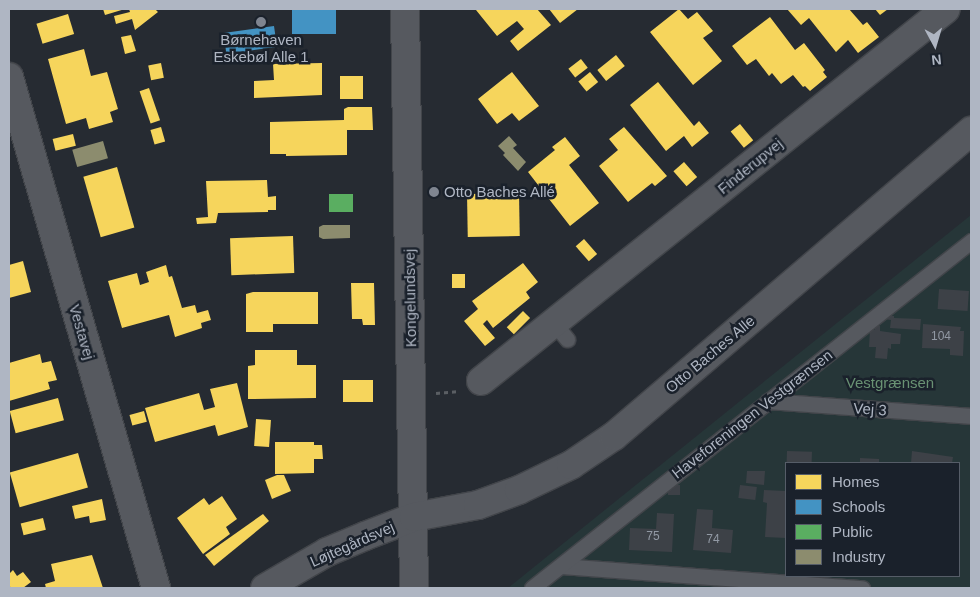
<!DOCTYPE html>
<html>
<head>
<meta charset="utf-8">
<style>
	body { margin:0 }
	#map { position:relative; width:980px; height:597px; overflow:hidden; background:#262b32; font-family:Helvetica,sans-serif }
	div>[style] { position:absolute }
	.green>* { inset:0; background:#263638 }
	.homes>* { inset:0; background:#f6d55c; transform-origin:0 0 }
	.schools>* { inset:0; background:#4393c3; transform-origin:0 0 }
	.public>* { inset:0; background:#5aae61; transform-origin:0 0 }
	.industry>* { inset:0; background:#8c8c6e; transform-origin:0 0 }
	.building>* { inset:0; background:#3d4147; transform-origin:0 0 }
	.path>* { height:3px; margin-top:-1.5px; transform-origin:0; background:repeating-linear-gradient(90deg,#5a5e63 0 4px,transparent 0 8px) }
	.roads { filter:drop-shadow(1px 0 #42454a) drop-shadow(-1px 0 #42454a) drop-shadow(0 1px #42454a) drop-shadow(0 -1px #42454a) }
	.service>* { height:15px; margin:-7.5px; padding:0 7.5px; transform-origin:7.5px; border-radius:7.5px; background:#56595f }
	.minor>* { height:28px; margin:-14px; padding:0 14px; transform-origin:14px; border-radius:14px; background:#56595f }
	.tertiary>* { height:28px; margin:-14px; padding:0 14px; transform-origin:14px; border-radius:14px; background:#56595f }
	.dots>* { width:14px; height:14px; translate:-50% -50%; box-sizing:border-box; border:2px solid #1a212b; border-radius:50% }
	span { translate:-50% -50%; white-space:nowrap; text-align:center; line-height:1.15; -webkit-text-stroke:5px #1a212b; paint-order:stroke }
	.number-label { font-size:12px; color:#9299a4 }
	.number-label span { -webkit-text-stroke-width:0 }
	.poi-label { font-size:15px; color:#afb6c3 }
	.left { translate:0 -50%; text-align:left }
	.street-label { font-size:15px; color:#afb6c3 }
	.park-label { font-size:15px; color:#699173 }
	.frame { position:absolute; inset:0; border:10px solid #afb6c3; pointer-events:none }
	.legend { position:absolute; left:785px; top:462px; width:175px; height:115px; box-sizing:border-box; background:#1a212b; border:1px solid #565d68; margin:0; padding:6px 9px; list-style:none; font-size:15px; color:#afb6c3 }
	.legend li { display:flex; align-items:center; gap:10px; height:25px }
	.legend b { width:25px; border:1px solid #565d68 }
	.north { position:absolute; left:910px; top:20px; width:50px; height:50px; -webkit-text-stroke:4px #1a212b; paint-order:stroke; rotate:174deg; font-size:14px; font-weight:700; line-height:20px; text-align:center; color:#afb6c3 }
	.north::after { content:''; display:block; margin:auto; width:18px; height:22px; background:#afb6c3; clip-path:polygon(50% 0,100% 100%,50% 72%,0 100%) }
</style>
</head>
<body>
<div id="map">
	<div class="green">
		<i style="clip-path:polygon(evenodd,971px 215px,971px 588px,508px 588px,971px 215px,786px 463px,959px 463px,959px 576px,786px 576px,786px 463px)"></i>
	</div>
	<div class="homes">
		<i style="clip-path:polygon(103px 9px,125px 9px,105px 15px)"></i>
		<i style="clip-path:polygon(129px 9px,155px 9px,158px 12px,135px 30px,132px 19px,116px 24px,114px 16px,130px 12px)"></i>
		<i style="clip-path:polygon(537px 9px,551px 25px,518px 51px,510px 41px,524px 29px,517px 21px,497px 36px,476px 10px)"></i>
		<i style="clip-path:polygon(549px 9px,578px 9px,560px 23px)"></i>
		<i style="clip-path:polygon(679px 9px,688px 19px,697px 12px,713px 31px,703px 38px,722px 61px,693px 85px,650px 32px)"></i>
		<i style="clip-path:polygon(787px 9px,849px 9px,863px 25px,867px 22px,879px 37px,858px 53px,848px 40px,836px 52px,809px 18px,801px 25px)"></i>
		<i style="clip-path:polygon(875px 9px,888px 9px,880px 15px)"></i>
		<i style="left:68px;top:14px;width:21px;height:33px;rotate:73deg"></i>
		<i style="clip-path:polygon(770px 17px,795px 50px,804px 43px,825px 70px,823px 72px,827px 77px,810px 91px,805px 86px,803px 87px,793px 75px,781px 84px,772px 73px,769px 76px,756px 59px,747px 65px,732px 46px)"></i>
		<i style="clip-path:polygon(131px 35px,136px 51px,125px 54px,121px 37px)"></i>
		<i style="clip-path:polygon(84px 49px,91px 76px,107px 72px,118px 109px,110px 112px,113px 122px,89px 129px,86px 118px,66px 124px,48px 59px)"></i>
		<i style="left:616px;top:55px;width:14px;height:24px;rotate:51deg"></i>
		<i style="left:581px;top:59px;width:11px;height:16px;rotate:52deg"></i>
		<i style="left:161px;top:63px;width:15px;height:13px;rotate:79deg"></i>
		<i style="clip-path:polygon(322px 63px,322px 95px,254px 98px,254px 81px,274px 80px,273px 64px)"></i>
		<i style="clip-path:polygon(512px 72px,539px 106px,519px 121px,512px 113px,497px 124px,478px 99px)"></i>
		<i style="left:590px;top:72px;width:13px;height:15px;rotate:51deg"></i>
		<i style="left:340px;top:76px;width:23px;height:23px"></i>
		<i style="clip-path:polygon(658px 82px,694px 126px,699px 121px,709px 133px,692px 147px,684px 136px,666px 151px,630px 105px)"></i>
		<i style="left:149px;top:88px;width:34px;height:10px;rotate:71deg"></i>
		<i style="clip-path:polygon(348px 107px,372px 107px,373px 130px,347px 130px,347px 155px,286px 156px,286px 154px,270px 154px,270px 122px,344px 120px,344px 109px)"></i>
		<i style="left:740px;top:124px;width:21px;height:12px;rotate:51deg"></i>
		<i style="left:161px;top:127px;width:15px;height:11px;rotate:74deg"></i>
		<i style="clip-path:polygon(624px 127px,667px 176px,655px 186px,652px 183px,628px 202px,599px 166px,618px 150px,609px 139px)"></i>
		<i style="left:73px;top:134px;width:12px;height:21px;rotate:76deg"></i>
		<i style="clip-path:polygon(565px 137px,580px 156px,569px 165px,599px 203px,570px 226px,528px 172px,555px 150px,552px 147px)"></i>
		<i style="left:684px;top:162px;width:20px;height:14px;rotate:49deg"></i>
		<i style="left:117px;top:167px;width:63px;height:35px;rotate:74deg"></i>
		<i style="clip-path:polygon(267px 180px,268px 197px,276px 196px,276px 210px,268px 210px,268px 212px,218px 213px,216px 223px,197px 224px,196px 218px,208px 217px,206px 181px)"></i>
		<i style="left:519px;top:193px;width:43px;height:52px;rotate:89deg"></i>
		<i style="left:293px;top:236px;width:37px;height:63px;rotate:88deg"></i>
		<i style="left:584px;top:239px;width:20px;height:11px;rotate:49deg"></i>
		<i style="clip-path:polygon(23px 261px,31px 292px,9px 298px,9px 265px)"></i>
		<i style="clip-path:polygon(523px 263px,538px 282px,526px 292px,530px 298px,493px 328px,487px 320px,483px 324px,495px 338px,485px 346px,464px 321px,478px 309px,472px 301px)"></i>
		<i style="clip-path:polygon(166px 265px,169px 277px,172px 276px,182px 308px,195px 305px,197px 313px,208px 310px,211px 320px,201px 323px,202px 328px,175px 337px,169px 315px,122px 328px,108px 281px,137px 273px,140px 285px,149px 282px,146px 272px)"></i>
		<i style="left:452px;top:274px;width:13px;height:14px"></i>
		<i style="clip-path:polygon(351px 283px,374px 283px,375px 325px,363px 325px,362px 319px,352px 319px)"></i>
		<i style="clip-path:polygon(253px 292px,318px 292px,318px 324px,273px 324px,273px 332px,246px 332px,246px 294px)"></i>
		<i style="left:523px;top:311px;width:10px;height:23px;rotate:45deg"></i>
		<i style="clip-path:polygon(255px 350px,297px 350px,297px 365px,316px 365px,316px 398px,248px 399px,248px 366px,255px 365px)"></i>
		<i style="clip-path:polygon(40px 354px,42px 363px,51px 361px,57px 380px,48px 382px,50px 389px,9px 401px,9px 363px)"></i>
		<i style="left:343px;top:380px;width:30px;height:22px"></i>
		<i style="clip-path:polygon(237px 383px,248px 427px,218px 436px,215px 425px,155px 442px,145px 408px,199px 393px,204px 410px,215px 407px,210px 389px)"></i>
		<i style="left:58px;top:398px;width:23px;height:50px;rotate:75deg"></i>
		<i style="left:144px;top:411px;width:11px;height:15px;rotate:75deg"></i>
		<i style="left:256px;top:419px;width:15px;height:27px;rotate:4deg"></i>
		<i style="clip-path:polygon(275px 442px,314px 442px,314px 445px,322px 445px,323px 459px,314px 459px,314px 473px,275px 474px)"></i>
		<i style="left:78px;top:453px;width:36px;height:71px;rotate:74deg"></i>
		<i style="clip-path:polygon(277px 475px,284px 475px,291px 491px,272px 499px,265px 480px)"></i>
		<i style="clip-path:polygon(222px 496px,237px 519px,226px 527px,230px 534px,203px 554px,177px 518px,204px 498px,209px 505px)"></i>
		<i style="clip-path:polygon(102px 499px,106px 520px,90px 523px,89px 516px,75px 519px,72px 506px)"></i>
		<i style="clip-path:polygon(263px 514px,269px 521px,214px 566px,205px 555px)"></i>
		<i style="left:43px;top:518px;width:12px;height:23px;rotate:76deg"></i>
		<i style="clip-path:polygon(92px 555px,103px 588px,46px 588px,45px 584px,55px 581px,51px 564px)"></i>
		<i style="clip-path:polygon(13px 570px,17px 576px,23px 572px,31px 582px,23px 588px,11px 588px,9px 585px,9px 574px)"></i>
	</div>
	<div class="schools">
		<i style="left:292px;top:9px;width:44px;height:25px"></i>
		<i style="left:274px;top:26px;width:21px;height:51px;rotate:82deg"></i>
	</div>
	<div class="public">
		<i style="left:353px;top:194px;width:18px;height:24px;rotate:90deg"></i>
	</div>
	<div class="industry">
		<i style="clip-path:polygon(509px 136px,517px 145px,513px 148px,526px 162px,518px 171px,503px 155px,505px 153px,498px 146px)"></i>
		<i style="left:103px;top:141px;width:18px;height:32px;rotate:74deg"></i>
		<i style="clip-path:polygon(323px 225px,350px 225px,350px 238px,323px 239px,319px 237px,319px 227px)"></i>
	</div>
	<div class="building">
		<i style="left:939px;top:289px;width:30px;height:20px;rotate:4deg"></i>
		<i style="clip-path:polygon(884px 315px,894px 316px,894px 318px,921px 319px,920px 330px,890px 328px,891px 320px,883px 319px)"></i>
		<i style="clip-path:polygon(923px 324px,961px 327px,960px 331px,964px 331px,963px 356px,950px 355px,950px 349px,922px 348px)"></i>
		<i style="clip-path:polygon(875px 326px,880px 326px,880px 331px,901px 334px,900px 344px,891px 344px,891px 349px,888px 348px,887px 359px,875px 358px,876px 347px,869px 347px,870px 330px,875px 330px)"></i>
		<i style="left:787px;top:451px;width:25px;height:12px;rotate:2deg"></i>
		<i style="clip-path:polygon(912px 451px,953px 457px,952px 463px,911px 463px)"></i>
		<i style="clip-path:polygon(860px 458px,879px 459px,879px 463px,860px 463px)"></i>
		<i style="clip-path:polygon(747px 471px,765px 471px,764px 485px,746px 483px)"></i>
		<i style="left:668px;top:485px;width:12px;height:10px"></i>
		<i style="left:740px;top:485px;width:17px;height:13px;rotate:7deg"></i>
		<i style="clip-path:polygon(764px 490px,786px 491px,786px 538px,765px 537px,767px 503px,763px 502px)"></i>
		<i style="clip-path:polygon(697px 509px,713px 510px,712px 528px,733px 530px,731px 553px,693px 550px)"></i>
		<i style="clip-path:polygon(657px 513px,674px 514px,672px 552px,629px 550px,630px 528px,656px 529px)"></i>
	</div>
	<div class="path">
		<i style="left:436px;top:393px;width:21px;rotate:-5deg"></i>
	</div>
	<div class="roads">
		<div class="service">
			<i style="left:554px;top:323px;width:21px;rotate:51deg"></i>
			<i style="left:768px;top:401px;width:204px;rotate:4.2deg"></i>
			<i style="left:561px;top:566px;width:302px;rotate:4.2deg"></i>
			<i style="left:532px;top:588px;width:560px;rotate:-38.32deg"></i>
		</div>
		<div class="minor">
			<i style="left:9px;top:77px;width:532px;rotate:73.95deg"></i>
			<i style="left:481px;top:381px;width:595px;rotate:-38.66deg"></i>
		</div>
		<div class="tertiary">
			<i style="left:405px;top:9px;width:579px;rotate:89.11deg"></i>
			<i style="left:265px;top:588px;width:72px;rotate:-30.1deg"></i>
			<i style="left:327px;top:552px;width:41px;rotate:-22.8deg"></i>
			<i style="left:365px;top:536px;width:53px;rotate:-21.2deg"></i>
			<i style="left:414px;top:517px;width:65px;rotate:-10.6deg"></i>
			<i style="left:478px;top:505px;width:44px;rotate:-20.1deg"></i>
			<i style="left:519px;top:490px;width:58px;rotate:-25.7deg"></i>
			<i style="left:571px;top:465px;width:52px;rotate:-34deg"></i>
			<i style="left:614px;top:436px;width:470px;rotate:-40.5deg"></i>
		</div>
	</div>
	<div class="dots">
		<i style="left:261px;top:22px;background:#7f8590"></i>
		<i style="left:434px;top:192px;background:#7f8590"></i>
	</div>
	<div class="number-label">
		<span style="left:941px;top:337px">104</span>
		<span style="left:653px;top:537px">75</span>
		<span style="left:713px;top:540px">74</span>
	</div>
	<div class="poi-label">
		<span style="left:261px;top:48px">Børnehaven<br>Eskebøl Alle 1</span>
		<span class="left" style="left:444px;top:192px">Otto Baches Allé</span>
	</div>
	<div class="street-label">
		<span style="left:750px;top:166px;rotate:-39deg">Finderupvej</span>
		<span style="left:410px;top:298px;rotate:-91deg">Kongelundsvej</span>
		<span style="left:82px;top:332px;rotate:74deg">Vestavej</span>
		<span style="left:710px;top:354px;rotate:-40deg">Otto Baches Alle</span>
		<span style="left:870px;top:409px;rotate:4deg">Vej 3</span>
		<span style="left:752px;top:414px;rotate:-38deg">Haveforeningen Vestgrænsen</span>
		<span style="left:352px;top:544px;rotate:-24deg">Løjtegårdsvej</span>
	</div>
	<div class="park-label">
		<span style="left:890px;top:383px">Vestgrænsen</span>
	</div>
	<div class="frame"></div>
	<ul class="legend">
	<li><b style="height:14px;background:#f6d55c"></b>Homes</li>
	<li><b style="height:14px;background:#4393c3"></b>Schools</li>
	<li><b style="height:14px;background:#5aae61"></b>Public</li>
	<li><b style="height:14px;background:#8c8c6e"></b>Industry</li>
	</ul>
	<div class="north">N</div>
</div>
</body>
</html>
